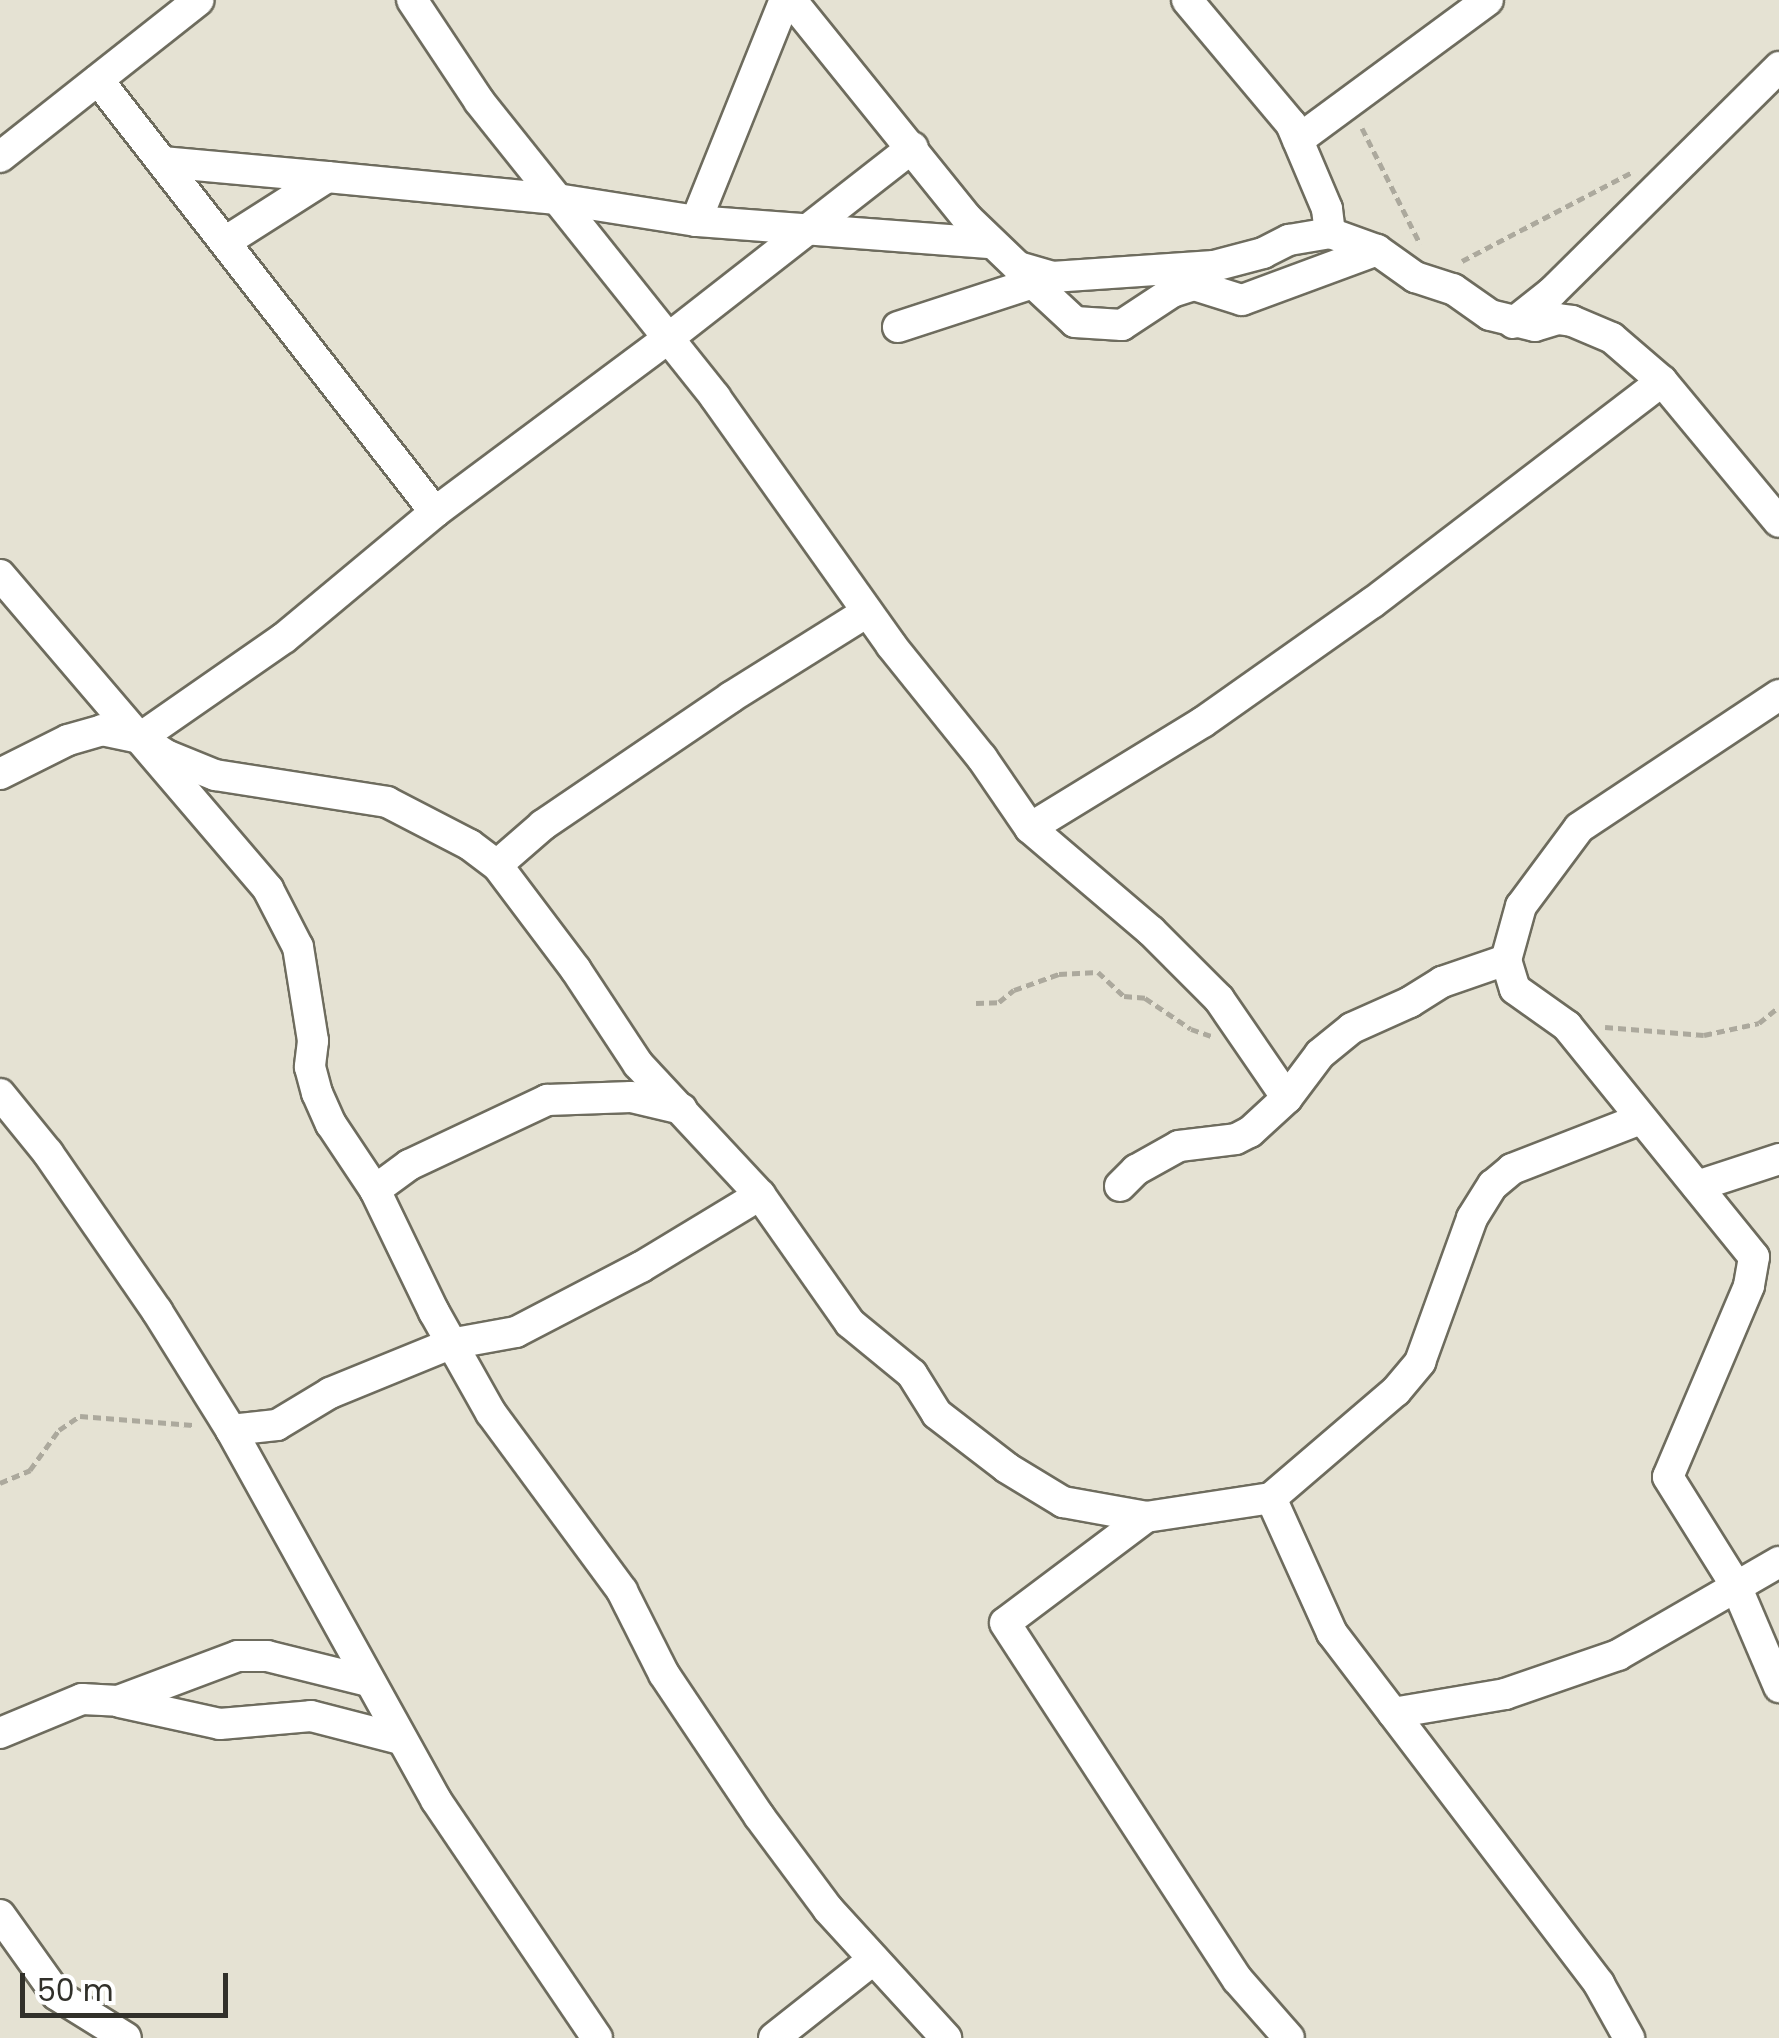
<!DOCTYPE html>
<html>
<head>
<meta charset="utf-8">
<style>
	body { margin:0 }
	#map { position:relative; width:1779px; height:2038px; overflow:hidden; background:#e5e2d3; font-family:Poppins,sans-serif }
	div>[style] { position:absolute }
	.path>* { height:5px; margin-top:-2.5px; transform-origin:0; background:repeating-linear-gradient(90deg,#aca99d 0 8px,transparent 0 13px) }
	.roads { filter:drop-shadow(2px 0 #6e6c5e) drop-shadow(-2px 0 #6e6c5e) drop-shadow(0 2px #6e6c5e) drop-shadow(0 -2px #6e6c5e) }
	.minor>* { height:30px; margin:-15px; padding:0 15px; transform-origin:15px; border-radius:15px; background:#fff }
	span { translate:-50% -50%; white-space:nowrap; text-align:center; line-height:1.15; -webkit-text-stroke:9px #fff; paint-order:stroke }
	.scale { position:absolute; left:20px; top:1973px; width:208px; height:45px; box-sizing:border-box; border:5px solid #31302a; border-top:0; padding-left:12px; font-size:30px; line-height:35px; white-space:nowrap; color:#31302a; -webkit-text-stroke:8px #fff; paint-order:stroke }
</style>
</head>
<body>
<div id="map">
	<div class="path">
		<i style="left:1362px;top:128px;width:130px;rotate:63.4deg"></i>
		<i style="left:1462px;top:261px;width:194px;rotate:-27.6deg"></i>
		<i style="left:976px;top:1003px;width:23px;rotate:-2deg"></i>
		<i style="left:999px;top:1002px;width:19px;rotate:-39deg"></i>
		<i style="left:1014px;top:990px;width:48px;rotate:-19.6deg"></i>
		<i style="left:1059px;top:974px;width:39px;rotate:-3deg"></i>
		<i style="left:1098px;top:972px;width:35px;rotate:43deg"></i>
		<i style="left:1124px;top:996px;width:21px;rotate:5deg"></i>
		<i style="left:1145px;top:998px;width:55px;rotate:34deg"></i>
		<i style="left:1191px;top:1029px;width:21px;rotate:19deg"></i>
		<i style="left:1605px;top:1027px;width:99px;rotate:4.6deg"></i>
		<i style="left:1704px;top:1035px;width:56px;rotate:-12.3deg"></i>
		<i style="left:1759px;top:1023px;width:26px;rotate:-39deg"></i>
		<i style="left:0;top:1483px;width:33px;rotate:-23deg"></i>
		<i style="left:30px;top:1470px;width:49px;rotate:-54.1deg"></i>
		<i style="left:59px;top:1430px;width:25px;rotate:-34deg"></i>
		<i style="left:80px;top:1416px;width:113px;rotate:4.6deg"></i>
	</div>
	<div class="roads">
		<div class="minor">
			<i style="left:412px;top:0;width:121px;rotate:56.4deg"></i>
			<i style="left:479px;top:101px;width:379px;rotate:51.4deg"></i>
			<i style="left:715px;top:397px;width:304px;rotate:54.6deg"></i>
			<i style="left:891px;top:645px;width:145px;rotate:51.2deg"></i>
			<i style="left:982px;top:758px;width:85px;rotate:55.6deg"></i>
			<i style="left:1030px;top:828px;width:159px;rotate:40.4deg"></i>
			<i style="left:1151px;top:931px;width:96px;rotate:45deg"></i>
			<i style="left:1219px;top:999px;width:120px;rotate:55.5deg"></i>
			<i style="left:791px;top:0;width:282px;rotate:51.1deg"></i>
			<i style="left:968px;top:219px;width:69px;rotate:43.8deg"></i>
			<i style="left:1018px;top:267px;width:35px;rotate:16deg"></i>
			<i style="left:1052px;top:277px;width:162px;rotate:-3.9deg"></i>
			<i style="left:1214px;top:266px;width:51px;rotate:-14.9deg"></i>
			<i style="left:1263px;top:253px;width:29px;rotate:-27deg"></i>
			<i style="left:1289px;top:240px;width:42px;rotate:-9.7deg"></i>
			<i style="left:1330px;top:233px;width:50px;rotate:19.9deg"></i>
			<i style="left:1377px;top:250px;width:47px;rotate:35.4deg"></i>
			<i style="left:1415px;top:277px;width:40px;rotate:18deg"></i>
			<i style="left:1453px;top:289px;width:45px;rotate:35.1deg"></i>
			<i style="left:1490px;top:315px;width:46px;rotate:13.7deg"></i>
			<i style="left:1535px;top:326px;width:24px;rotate:-17deg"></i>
			<i style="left:1558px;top:319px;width:14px;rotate:8deg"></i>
			<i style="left:1572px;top:321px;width:43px;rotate:23deg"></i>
			<i style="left:1612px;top:338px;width:66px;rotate:40.7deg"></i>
			<i style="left:1662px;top:381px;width:183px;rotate:50.3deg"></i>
			<i style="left:1187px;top:0;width:162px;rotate:50deg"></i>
			<i style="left:1291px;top:124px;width:92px;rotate:67deg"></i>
			<i style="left:1327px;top:209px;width:24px;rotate:83deg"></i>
			<i style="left:98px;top:80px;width:548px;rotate:52.04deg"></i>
			<i style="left:1298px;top:140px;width:236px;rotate:-36.4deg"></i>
			<i style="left:0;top:157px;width:253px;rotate:-38.3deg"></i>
			<i style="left:162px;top:162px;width:166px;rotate:5.2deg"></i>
			<i style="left:696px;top:221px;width:238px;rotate:-68.1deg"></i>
			<i style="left:225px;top:242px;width:121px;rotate:-32.5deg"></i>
			<i style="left:327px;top:177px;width:231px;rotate:5.5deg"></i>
			<i style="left:557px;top:199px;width:141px;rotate:9deg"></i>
			<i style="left:696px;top:221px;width:295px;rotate:4.3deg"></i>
			<i style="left:1513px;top:323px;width:50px;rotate:-38.5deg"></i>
			<i style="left:1552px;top:292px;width:320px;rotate:-44.7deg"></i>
			<i style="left:898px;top:327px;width:142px;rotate:-18.1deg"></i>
			<i style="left:1033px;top:283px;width:57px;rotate:42.9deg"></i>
			<i style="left:1075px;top:322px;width:47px;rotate:3.7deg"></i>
			<i style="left:1122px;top:325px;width:60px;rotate:-33.4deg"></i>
			<i style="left:1172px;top:292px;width:23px;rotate:-18deg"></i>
			<i style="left:1194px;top:285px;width:50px;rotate:17.4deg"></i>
			<i style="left:1242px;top:300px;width:144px;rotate:-20.3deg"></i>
			<i style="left:0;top:575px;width:413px;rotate:49.5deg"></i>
			<i style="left:268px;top:889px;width:65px;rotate:62.7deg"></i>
			<i style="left:298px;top:947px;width:95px;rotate:80.9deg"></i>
			<i style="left:313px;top:1041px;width:26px;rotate:97deg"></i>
			<i style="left:310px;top:1067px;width:27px;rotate:75deg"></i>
			<i style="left:317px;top:1093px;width:34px;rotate:66deg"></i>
			<i style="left:331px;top:1124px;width:79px;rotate:56.3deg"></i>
			<i style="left:375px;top:1190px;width:136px;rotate:64.2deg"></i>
			<i style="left:434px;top:1312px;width:116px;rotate:60.6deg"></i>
			<i style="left:491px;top:1413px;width:221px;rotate:53.6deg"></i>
			<i style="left:622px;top:1591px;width:93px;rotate:63.2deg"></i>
			<i style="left:664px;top:1674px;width:171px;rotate:56.2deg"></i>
			<i style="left:759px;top:1816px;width:116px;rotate:53.4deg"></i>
			<i style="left:828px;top:1909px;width:175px;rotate:47.5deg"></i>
			<i style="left:1779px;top:695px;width:240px;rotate:146.4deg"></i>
			<i style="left:1579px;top:828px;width:97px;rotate:126.6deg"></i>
			<i style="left:1521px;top:906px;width:56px;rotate:105.5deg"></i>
			<i style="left:1506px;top:960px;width:30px;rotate:73deg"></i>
			<i style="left:1515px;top:989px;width:64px;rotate:35.4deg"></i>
			<i style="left:1567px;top:1026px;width:297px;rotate:51deg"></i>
			<i style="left:1754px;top:1257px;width:29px;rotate:100deg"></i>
			<i style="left:1749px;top:1286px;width:207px;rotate:113deg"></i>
			<i style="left:1668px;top:1477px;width:128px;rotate:58deg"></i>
			<i style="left:1736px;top:1586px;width:110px;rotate:66.9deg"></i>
			<i style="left:140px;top:738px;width:175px;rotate:-34.8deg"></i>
			<i style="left:284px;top:638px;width:197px;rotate:-39.8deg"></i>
			<i style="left:435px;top:512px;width:288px;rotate:-36.7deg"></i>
			<i style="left:666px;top:340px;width:313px;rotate:-38deg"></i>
			<i style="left:0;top:774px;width:76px;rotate:-26.6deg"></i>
			<i style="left:68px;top:740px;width:35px;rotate:-16deg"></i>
			<i style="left:102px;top:730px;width:39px;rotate:12deg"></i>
			<i style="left:140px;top:738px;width:33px;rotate:33deg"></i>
			<i style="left:168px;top:756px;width:51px;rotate:22deg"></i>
			<i style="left:215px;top:775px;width:174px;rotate:8.9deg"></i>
			<i style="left:387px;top:802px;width:93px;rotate:27.4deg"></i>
			<i style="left:470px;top:845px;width:34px;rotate:37deg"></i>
			<i style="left:497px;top:865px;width:131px;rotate:53deg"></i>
			<i style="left:576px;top:970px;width:113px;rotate:56.6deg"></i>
			<i style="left:638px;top:1064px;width:179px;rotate:47deg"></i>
			<i style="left:760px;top:1195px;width:156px;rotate:54.9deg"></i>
			<i style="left:850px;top:1323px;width:80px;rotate:39.4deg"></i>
			<i style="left:912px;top:1374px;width:47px;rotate:58deg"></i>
			<i style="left:937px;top:1414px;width:88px;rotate:37.6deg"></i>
			<i style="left:1007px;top:1468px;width:66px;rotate:31.3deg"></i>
			<i style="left:1063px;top:1502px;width:84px;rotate:10.2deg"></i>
			<i style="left:1146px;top:1517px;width:126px;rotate:-8.6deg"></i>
			<i style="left:1271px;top:1498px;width:165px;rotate:-40.6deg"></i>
			<i style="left:1396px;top:1391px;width:38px;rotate:-50deg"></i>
			<i style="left:1420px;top:1362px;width:153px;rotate:-70.1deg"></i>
			<i style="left:1472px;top:1218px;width:39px;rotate:-58deg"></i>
			<i style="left:1493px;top:1185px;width:25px;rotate:-40deg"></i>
			<i style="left:1512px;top:1169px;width:138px;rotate:-21.2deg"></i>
			<i style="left:1030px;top:828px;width:203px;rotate:-31.5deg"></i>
			<i style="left:1203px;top:722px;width:207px;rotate:-35.2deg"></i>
			<i style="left:1372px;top:603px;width:365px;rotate:-37.4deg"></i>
			<i style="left:497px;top:865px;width:61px;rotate:-41deg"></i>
			<i style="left:543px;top:825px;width:227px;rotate:-34.2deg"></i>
			<i style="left:731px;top:697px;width:160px;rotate:-32deg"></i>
			<i style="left:0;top:1094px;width:76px;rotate:50.9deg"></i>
			<i style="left:48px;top:1153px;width:192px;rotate:55.4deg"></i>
			<i style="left:157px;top:1311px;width:140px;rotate:58.1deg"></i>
			<i style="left:231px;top:1430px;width:423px;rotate:61deg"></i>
			<i style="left:436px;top:1800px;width:287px;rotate:55.9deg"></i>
			<i style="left:1120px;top:1186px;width:23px;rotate:-45deg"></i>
			<i style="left:1136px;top:1170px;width:49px;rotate:-29.2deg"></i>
			<i style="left:1179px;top:1146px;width:57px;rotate:-7deg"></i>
			<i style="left:1236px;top:1139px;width:16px;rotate:-27deg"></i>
			<i style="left:1250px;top:1132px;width:50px;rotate:-42.6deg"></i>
			<i style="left:1287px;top:1098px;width:55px;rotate:-53.1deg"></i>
			<i style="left:1320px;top:1054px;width:41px;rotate:-39.1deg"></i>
			<i style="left:1352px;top:1028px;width:64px;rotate:-24.1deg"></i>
			<i style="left:1410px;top:1002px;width:38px;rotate:-32deg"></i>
			<i style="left:1442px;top:982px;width:68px;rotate:-19deg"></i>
			<i style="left:1697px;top:1186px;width:86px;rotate:-18.2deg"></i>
			<i style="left:375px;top:1190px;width:42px;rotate:-36.3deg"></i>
			<i style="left:409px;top:1165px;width:153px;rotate:-25.2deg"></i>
			<i style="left:547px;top:1100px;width:84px;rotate:-2deg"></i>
			<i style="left:631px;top:1097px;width:52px;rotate:13.2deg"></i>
			<i style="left:231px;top:1430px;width:46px;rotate:-6.2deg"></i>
			<i style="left:277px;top:1425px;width:62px;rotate:-31.1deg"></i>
			<i style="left:330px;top:1393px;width:130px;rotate:-22.2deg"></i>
			<i style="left:450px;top:1344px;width:67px;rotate:-10.3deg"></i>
			<i style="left:516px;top:1332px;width:141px;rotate:-27.5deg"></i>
			<i style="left:641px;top:1267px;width:139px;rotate:-31.2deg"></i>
			<i style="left:1271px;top:1498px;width:148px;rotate:65.7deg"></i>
			<i style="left:1332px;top:1633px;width:441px;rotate:52.7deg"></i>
			<i style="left:1599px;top:1984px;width:62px;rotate:60.9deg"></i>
			<i style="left:1146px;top:1517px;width:176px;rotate:143.1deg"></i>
			<i style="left:1005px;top:1623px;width:426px;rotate:56.9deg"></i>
			<i style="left:1238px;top:1980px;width:77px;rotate:48.7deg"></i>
			<i style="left:120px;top:1702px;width:102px;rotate:12.4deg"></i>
			<i style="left:220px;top:1724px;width:91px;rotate:-5deg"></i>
			<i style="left:311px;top:1716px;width:92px;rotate:14.5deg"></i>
			<i style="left:1393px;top:1713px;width:114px;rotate:-9.6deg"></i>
			<i style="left:1505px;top:1694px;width:120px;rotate:-19deg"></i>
			<i style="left:1618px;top:1655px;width:186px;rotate:-30deg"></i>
			<i style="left:0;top:1733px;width:89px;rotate:-22.5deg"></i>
			<i style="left:82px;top:1699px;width:36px;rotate:3deg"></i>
			<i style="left:118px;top:1701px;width:128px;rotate:-20.6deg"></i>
			<i style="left:238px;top:1656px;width:29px"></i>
			<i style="left:267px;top:1656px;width:104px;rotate:13.9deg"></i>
			<i style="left:0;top:1915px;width:98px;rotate:54.5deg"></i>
			<i style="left:57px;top:1995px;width:81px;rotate:31.9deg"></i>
			<i style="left:774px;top:2038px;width:127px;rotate:-38.3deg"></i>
		</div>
	</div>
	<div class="scale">50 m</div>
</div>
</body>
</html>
